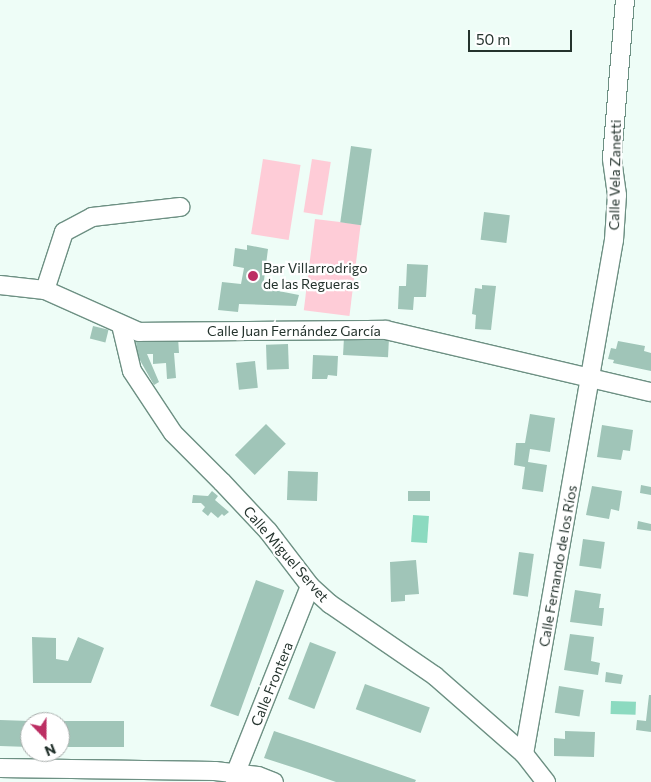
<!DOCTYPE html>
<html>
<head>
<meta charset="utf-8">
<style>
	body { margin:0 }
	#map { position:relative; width:651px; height:782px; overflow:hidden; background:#eefdf7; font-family:Commissioner,sans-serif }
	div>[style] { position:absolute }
	.green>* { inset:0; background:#feccd7; transform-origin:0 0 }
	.water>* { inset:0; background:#8cdac0; transform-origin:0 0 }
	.building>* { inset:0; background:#a0c5b8; transform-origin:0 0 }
	.roads { filter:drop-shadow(1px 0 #6d9083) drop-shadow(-1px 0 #6d9083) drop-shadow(0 1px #6d9083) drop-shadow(0 -1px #6d9083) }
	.minor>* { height:18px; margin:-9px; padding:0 9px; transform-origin:9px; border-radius:9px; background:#fff }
	.dots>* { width:14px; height:14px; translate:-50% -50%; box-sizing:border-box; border:2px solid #fff; border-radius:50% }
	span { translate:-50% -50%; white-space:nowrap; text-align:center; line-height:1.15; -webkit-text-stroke:4.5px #fff; paint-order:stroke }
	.street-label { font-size:14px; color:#24332d }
	.poi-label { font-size:14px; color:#24332d }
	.left { translate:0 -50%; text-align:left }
	.north { position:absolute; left:20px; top:712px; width:50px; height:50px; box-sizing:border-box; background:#fff; border:1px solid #a7adab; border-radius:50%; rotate:158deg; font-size:14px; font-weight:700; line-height:20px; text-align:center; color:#24332d }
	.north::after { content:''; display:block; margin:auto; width:18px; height:22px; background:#bc2f63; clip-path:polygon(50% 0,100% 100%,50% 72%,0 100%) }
	.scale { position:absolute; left:468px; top:30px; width:104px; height:22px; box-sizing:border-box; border:2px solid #24332d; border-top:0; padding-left:6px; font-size:15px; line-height:18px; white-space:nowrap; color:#24332d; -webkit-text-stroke:4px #fff; paint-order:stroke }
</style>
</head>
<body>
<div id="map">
	<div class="green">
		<i style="left:263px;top:159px;width:38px;height:76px;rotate:9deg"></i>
		<i style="left:312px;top:159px;width:19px;height:54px;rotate:9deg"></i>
		<i style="left:315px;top:219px;width:46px;height:92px;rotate:7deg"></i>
	</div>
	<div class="water">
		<i style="left:413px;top:515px;width:16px;height:27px;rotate:4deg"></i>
		<i style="left:611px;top:701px;width:25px;height:13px;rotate:2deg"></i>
	</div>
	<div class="building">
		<i style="left:351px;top:146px;width:21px;height:77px;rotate:8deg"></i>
		<i style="left:484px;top:212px;width:26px;height:28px;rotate:7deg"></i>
		<i style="clip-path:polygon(247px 245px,268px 249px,263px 288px,299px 295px,296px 306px,239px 304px,238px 312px,218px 310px,222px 282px,241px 284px,244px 268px,233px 266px,235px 248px,247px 250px)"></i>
		<i style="clip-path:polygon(407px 264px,428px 265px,426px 297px,414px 297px,413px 310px,398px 309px,399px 286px,406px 286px)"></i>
		<i style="clip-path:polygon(482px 285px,496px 286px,491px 330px,475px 329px,476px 315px,472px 314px,475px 288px,482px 289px)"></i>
		<i style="left:93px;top:326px;width:16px;height:13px;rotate:14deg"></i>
		<i style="clip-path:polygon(178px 337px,179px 353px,174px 353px,176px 378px,167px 379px,166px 363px,153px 364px,153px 354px,147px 354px,159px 382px,154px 385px,137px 355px,136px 340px)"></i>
		<i style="left:344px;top:337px;width:45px;height:18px;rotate:3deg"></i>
		<i style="clip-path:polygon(618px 341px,645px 346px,644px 351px,651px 353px,651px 371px,613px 363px,614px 360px,608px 359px,611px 348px,616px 349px)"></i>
		<i style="left:288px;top:344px;width:25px;height:22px;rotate:88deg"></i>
		<i style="clip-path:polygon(313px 355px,338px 356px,337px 376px,328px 375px,327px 379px,312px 379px)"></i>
		<i style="left:255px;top:361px;width:27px;height:19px;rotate:84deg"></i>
		<i style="clip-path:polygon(530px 414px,555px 418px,550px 452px,530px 449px,528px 462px,547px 465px,543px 492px,522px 489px,525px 467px,514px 465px,516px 443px,525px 443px)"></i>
		<i style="left:266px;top:424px;width:28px;height:44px;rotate:45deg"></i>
		<i style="clip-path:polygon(602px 425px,633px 430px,630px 451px,623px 450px,621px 460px,597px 457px)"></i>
		<i style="left:288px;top:471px;width:30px;height:29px;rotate:2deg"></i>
		<i style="clip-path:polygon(641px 485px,651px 487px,651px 495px,640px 493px)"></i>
		<i style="clip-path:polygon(592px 486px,622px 491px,619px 511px,611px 509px,609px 519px,586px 515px)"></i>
		<i style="clip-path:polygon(212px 491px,218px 496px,215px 500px,229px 512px,224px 516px,222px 514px,218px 518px,211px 512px,208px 516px,202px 511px,205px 507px,201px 503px,192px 503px,193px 495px,208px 496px)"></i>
		<i style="left:408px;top:491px;width:22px;height:10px"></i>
		<i style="clip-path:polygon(638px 521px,651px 524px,651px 531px,637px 529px)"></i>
		<i style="left:583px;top:539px;width:22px;height:27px;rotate:8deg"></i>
		<i style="left:519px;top:552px;width:15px;height:43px;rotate:8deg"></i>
		<i style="clip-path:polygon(416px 560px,419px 594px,405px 595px,405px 601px,391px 602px,390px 562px)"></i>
		<i style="left:256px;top:580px;width:30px;height:134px;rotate:20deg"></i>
		<i style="clip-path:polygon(575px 590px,601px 594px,599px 608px,604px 608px,602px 626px,570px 622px)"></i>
		<i style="clip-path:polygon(570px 634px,594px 637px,591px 661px,600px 663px,598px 675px,564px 670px)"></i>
		<i style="clip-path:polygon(32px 637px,56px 638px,56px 659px,68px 661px,78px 637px,104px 648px,91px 683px,33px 683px)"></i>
		<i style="left:310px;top:642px;width:28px;height:61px;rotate:21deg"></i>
		<i style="clip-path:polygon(606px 672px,623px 675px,621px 684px,605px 682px)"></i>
		<i style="left:365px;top:684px;width:69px;height:27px;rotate:20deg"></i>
		<i style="left:559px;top:686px;width:25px;height:27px;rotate:9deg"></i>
		<i style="clip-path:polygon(649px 695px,651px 695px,651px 732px,636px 730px,637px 720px,646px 721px)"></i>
		<i style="left:0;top:720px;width:30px;height:26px;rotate:2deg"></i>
		<i style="left:60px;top:721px;width:64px;height:26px"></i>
		<i style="clip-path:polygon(274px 731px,307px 742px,416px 780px,415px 782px,336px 782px,298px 769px,264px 758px)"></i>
		<i style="clip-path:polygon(565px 731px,595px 732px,594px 757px,554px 756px,554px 738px,565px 739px)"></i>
	</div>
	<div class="roads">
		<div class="minor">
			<i style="left:0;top:285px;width:45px;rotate:6.3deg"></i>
			<i style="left:45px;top:290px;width:103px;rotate:24.1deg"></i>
			<i style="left:139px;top:332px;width:247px;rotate:-0.5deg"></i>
			<i style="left:386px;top:330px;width:272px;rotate:13.2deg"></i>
			<i style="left:45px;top:290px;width:61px;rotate:-71.9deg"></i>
			<i style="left:64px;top:232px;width:32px;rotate:-28deg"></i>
			<i style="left:92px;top:217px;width:89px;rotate:-6.5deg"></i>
			<i style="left:121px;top:325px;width:47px;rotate:76.6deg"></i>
			<i style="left:132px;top:371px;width:74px;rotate:56.5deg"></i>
			<i style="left:173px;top:433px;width:69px;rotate:45deg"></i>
			<i style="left:222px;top:482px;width:67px;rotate:46.8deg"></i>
			<i style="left:268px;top:531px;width:69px;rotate:52.6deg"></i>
			<i style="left:310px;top:586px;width:27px;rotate:42deg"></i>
			<i style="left:330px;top:604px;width:127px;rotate:34.4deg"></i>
			<i style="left:435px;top:676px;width:118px;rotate:41.2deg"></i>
			<i style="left:524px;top:754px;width:36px;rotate:52deg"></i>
			<i style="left:524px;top:754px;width:522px;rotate:-80.07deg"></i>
			<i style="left:614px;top:240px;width:45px;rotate:-86.2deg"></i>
			<i style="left:617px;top:195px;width:37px;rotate:-98deg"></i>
			<i style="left:612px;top:158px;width:159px;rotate:-85.3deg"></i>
			<i style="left:0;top:768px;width:215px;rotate:0.8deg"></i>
			<i style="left:215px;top:771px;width:43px;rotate:6.6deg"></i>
			<i style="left:258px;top:776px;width:17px;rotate:21deg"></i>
			<i style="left:235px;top:782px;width:10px;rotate:-84deg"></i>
			<i style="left:236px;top:772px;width:200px;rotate:-68.3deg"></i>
		</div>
	</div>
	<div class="dots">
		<i style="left:253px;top:276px;background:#bc2f63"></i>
	</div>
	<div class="street-label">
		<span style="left:615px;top:175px;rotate:-89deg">Calle Vela Zanetti</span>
		<span style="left:294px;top:331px">Calle Juan Fernández García</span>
		<span style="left:286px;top:554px;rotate:49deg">Calle Miguel Servet</span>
		<span style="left:558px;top:566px;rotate:-80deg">Calle Fernando de los Ríos</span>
		<span style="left:272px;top:684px;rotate:-68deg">Calle Frontera</span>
	</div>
	<div class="poi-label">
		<span class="left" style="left:263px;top:276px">Bar Villarrodrigo<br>de las Regueras</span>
	</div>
	<div class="north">N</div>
	<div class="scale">50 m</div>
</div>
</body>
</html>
